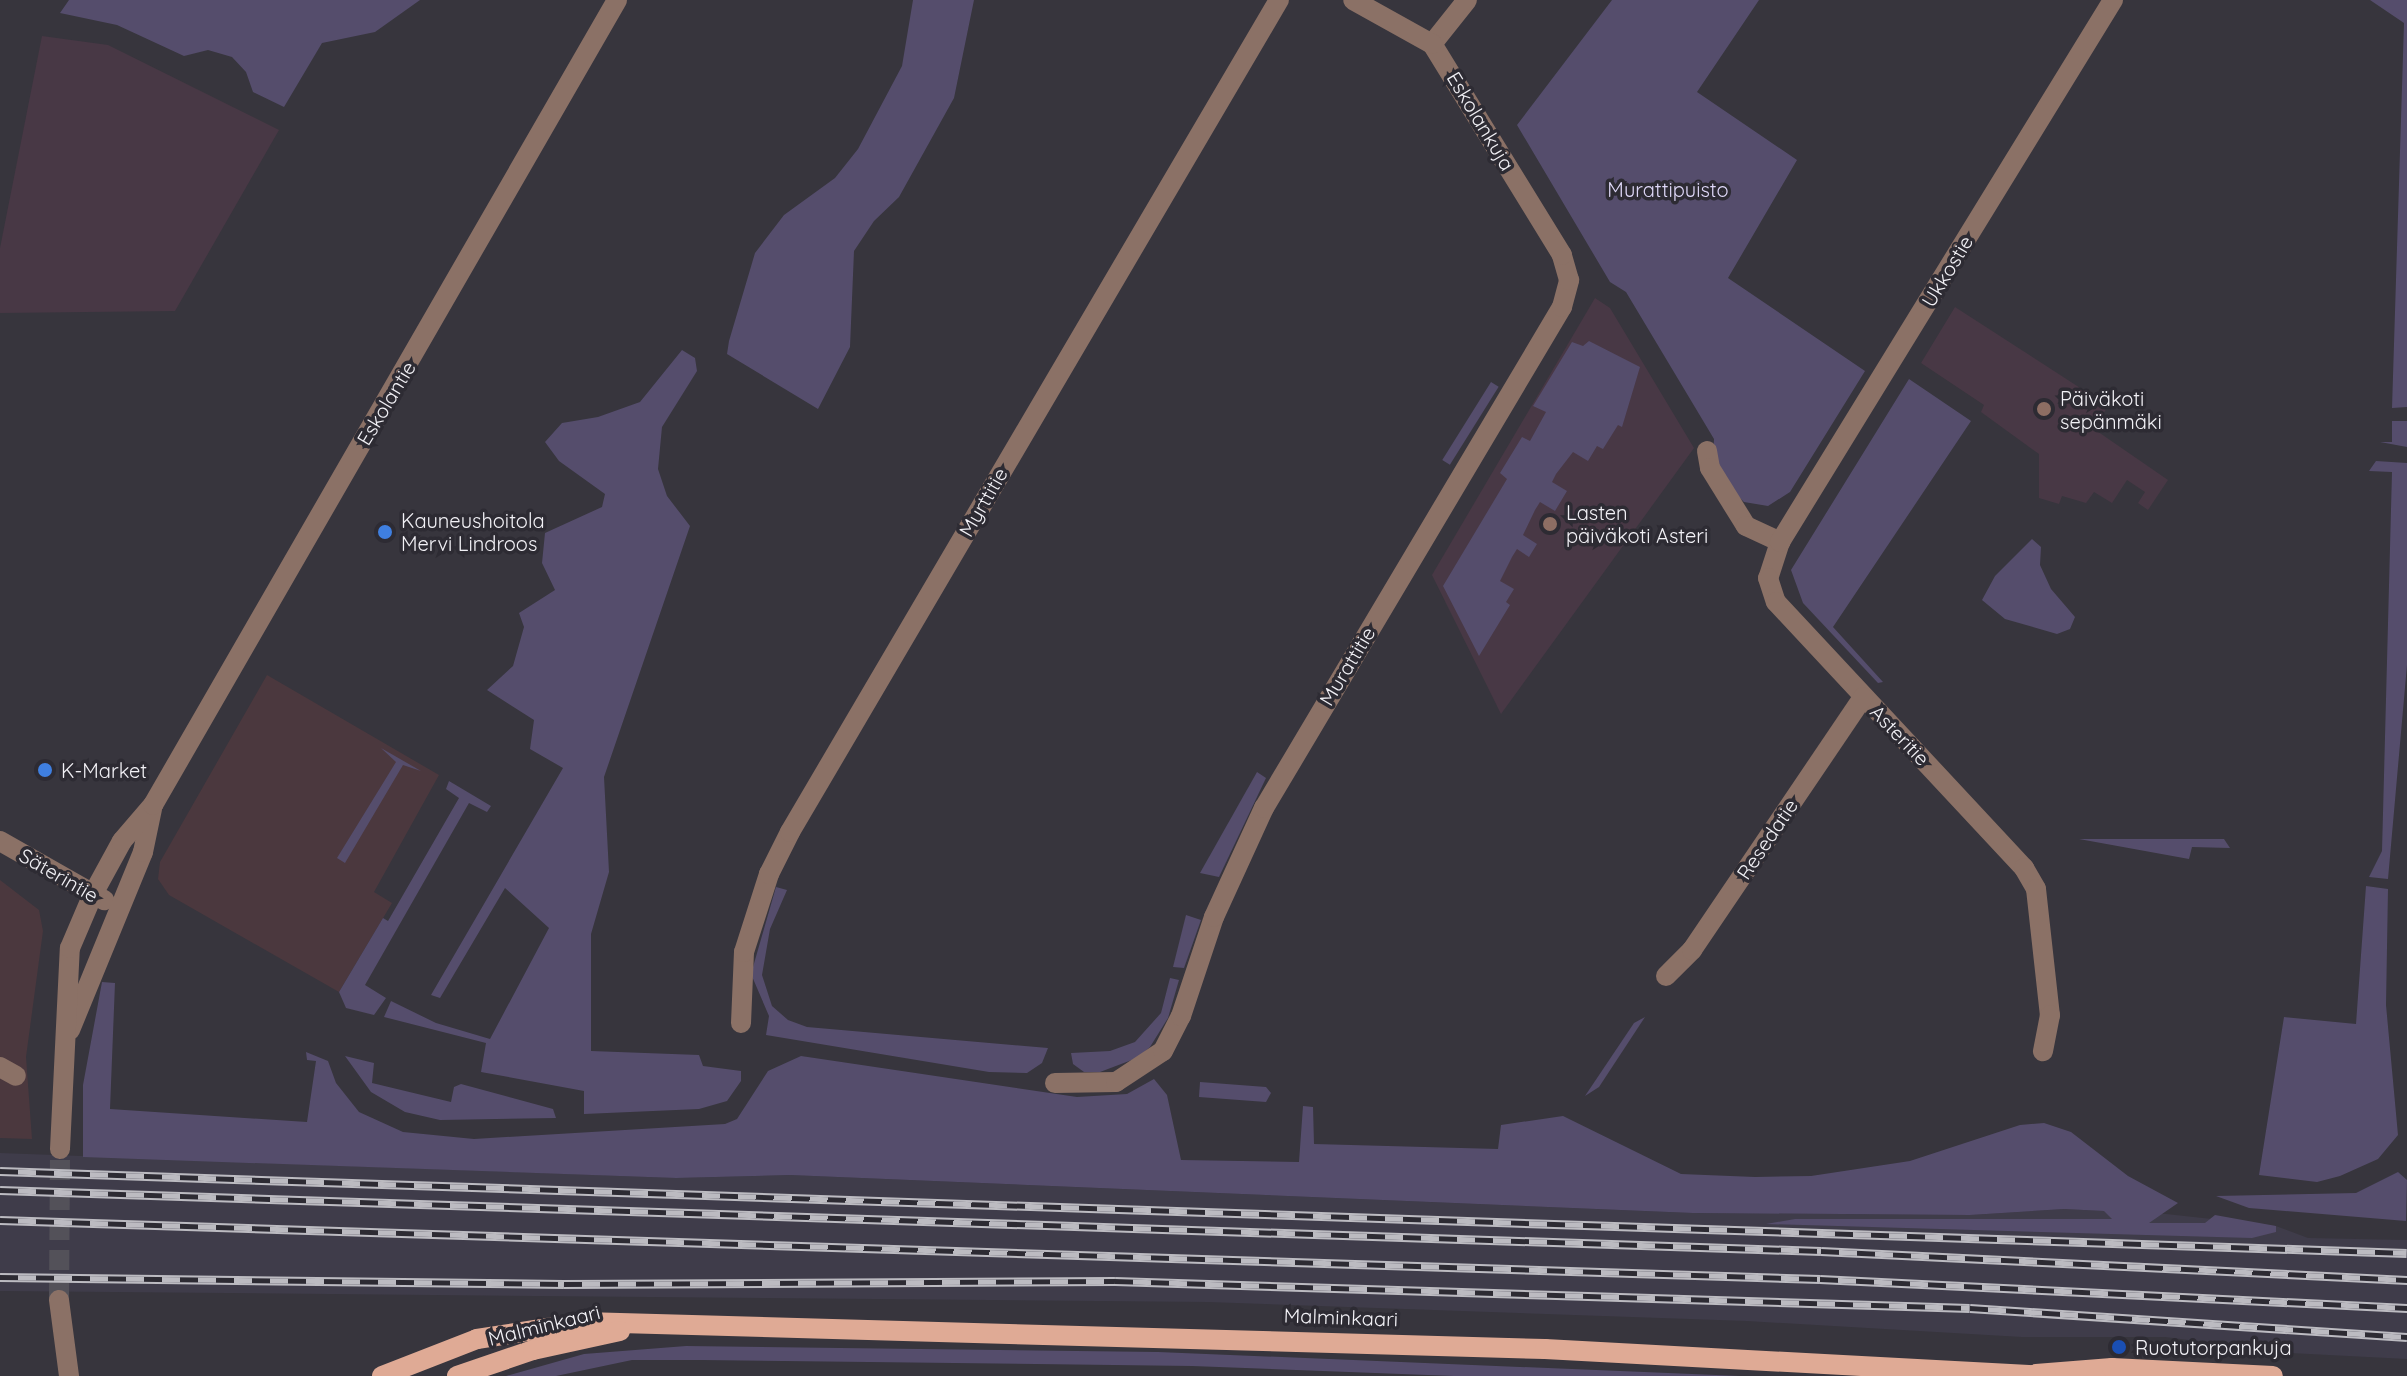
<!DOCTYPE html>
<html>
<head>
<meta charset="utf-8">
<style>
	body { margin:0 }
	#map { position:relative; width:2407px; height:1376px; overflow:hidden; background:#37353d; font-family:Quicksand,sans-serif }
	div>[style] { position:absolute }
	.commercial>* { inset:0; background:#4b383e }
	.built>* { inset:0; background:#3f3c4a }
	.education>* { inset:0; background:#483845 }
	.green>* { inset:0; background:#554d6c; transform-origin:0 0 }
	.minor-tunnel>* { height:20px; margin-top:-10px; transform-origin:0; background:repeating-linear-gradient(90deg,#535159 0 20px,transparent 0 30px) }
	.minor>* { height:20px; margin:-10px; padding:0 10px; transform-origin:10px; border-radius:10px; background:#8b7166 }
	.major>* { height:20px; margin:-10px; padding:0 10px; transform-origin:10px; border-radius:10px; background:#dfaa95 }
	.rail>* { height:9px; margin-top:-4.5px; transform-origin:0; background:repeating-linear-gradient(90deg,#2d2b33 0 18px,#bcbbc1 0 36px); box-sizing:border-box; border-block:2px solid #bcbbc1 }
	.dots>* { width:22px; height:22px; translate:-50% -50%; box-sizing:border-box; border:4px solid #2d2b33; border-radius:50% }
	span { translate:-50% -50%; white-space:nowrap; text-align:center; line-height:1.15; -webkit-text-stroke:7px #2d2b33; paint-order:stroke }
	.street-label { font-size:20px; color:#f2f1f6 }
	.park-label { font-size:20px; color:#dfd8f8 }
	.poi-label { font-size:20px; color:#f2f1f6 }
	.left { translate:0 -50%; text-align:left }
</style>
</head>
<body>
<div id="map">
	<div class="commercial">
		<i style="clip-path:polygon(267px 675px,439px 775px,374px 892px,392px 903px,339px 992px,169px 895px,158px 879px,160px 862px)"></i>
		<i style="clip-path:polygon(0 880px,39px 910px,43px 931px,26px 1057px,32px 1139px,0 1138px)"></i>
	</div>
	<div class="built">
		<i style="clip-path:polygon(0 1153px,676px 1178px,790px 1175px,1693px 1213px,1970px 1215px,2064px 1209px,2166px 1214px,2276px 1226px,2308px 1238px,2407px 1240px,2407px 1359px,2290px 1353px,2165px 1337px,2022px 1337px,1747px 1321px,1208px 1302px,0 1291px)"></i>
	</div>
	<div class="education">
		<i style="clip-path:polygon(42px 36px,108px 45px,279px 130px,175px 311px,0 313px,0 248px)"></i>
		<i style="clip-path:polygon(1595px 298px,1610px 308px,1694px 448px,1501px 714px,1432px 575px)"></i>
		<i style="clip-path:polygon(1955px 307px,2108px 406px,2094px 429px,2168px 480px,2148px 510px,2138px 503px,2145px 492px,2127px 480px,2112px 503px,2094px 492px,2086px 503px,2062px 496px,2059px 504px,2039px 498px,2039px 454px,1981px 412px,1984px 405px,1921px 363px)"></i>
	</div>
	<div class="green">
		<i style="clip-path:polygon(69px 0,420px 0,375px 32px,322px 43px,284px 107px,253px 92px,246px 72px,232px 57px,208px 50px,184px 56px,117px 25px,60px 13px)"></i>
		<i style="clip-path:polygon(913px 0,974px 0,954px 98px,899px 197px,874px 221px,854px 251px,850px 347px,818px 409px,727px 354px,729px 341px,755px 253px,784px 215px,835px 178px,858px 149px,902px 66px)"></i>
		<i style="clip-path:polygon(1612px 0,1759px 0,1697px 92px,1797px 160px,1728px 278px,1865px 371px,1790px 492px,1768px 506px,1744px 502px,1733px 491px,1713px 458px,1714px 439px,1626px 292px,1610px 282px,1517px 125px)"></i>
		<i style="clip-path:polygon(2370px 0,2407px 0,2407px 407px,2392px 408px,2404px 23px)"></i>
		<i style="clip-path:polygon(1589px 341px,1640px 367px,1622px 427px,1618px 425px,1603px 449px,1597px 446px,1588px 461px,1573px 452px,1556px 474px,1552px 482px,1567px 491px,1555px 511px,1540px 502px,1535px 510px,1523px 535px,1537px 544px,1529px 557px,1517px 549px,1512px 557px,1500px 581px,1514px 589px,1506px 602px,1510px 605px,1479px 656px,1443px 586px,1507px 479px,1500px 473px,1522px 437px,1530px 441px,1546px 412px,1533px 406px,1572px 342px,1583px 346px)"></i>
		<i style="clip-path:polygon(682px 350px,695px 358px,697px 371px,662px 427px,658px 469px,667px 496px,690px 526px,604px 777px,609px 872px,591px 934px,591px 1051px,699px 1055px,703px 1066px,741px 1071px,741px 1081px,727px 1101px,699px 1109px,584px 1114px,584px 1091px,481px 1072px,486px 1043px,384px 1017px,391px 1001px,436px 1023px,490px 1039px,549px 928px,505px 888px,440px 998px,431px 995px,563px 768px,530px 749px,534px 720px,487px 690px,513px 666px,524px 627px,519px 613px,555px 590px,542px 563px,545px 533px,602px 507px,605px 494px,559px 461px,545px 442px,562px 423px,598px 417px,640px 402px)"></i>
		<i style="clip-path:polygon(1909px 379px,1971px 421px,1833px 627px,1883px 682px,1878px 683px,1803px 603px,1791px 570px)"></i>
		<i style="left:1491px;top:382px;width:9px;height:92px;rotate:32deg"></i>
		<i style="clip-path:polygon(2392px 421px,2407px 421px,2407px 447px,2380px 442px,2392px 442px)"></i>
		<i style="clip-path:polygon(2376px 461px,2407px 463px,2407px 665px,2388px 879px,2369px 877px,2382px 851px,2392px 472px,2369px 471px)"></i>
		<i style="clip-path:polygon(2032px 539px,2041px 547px,2040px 565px,2051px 589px,2075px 617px,2070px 629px,2057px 634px,2005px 619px,1982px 600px,1995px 576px)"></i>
		<i style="clip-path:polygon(381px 748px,421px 771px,403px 765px,345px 863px,337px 858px,396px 762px)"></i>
		<i style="clip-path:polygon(1257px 772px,1266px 778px,1219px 877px,1200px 873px)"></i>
		<i style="clip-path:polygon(449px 781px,491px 806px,487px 812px,469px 803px,365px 985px,386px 998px,374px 1015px,346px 1008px,339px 992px,383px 918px,388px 921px,459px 798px,446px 789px)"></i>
		<i style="clip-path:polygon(2079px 839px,2224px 839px,2230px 848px,2192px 847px,2189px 859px)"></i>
		<i style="clip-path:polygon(2366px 886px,2388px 889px,2386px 1005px,2398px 1135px,2378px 1159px,2340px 1176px,2317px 1182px,2259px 1175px,2284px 1017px,2356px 1024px)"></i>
		<i style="clip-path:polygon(776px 887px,787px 890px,770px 929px,762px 975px,772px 1006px,788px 1020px,807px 1027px,1048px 1048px,1042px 1063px,1027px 1073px,989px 1072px,766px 1035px,769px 1016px,751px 974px)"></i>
		<i style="clip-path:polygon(1186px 915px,1201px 920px,1184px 968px,1173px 967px)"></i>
		<i style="clip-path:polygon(1170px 978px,1179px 980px,1168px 1018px,1150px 1047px,1137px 1058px,1100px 1072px,1084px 1072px,1073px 1064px,1071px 1053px,1110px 1051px,1135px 1042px,1161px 1013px)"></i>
		<i style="clip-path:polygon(102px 982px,115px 983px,110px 1109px,307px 1122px,316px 1061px,307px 1060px,306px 1052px,328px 1061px,336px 1083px,359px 1112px,403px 1132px,474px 1139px,725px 1124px,737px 1119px,768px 1071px,801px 1056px,1077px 1097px,1127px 1094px,1154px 1079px,1167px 1095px,1181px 1160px,1299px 1162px,1303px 1106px,1313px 1107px,1314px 1144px,1498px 1149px,1501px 1125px,1563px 1116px,1681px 1174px,1755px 1177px,1811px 1176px,1910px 1161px,2020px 1125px,2044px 1123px,2071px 1132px,2128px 1176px,2178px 1203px,2149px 1223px,2205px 1223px,2215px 1215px,2276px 1226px,2276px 1232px,2252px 1238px,1766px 1224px,1795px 1219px,2112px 1219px,2104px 1211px,2064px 1209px,1970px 1215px,1693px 1213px,790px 1175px,676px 1178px,83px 1157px,83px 1085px)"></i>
		<i style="clip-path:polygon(1645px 1017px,1599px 1087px,1585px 1096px,1634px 1023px)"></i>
		<i style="clip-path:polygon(345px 1056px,374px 1063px,372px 1083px,451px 1102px,454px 1087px,461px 1084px,553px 1109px,556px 1118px,440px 1120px,405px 1112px,371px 1092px)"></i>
		<i style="clip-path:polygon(1200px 1082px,1266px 1087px,1271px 1093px,1266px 1102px,1199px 1097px)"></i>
		<i style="clip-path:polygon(2398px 1172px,2407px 1180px,2406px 1221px,2249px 1208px,2216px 1196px,2356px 1193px)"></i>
		<i style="clip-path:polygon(686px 1346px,1158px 1352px,1740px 1376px,1454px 1376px,1192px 1366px,702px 1360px,632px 1360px,556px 1376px,506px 1376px,584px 1354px)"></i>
	</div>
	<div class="minor-tunnel">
		<i style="left:59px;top:1300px;width:151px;rotate:-89.6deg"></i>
	</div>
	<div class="minor">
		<i style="left:1432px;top:44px;width:56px;rotate:-51.5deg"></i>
		<i style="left:1707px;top:451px;width:17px;rotate:80deg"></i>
		<i style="left:1710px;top:468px;width:68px;rotate:58.2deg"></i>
		<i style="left:1746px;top:526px;width:38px;rotate:25deg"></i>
		<i style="left:1780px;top:542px;width:38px;rotate:108deg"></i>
		<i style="left:1768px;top:578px;width:25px;rotate:72deg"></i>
		<i style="left:1776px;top:602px;width:364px;rotate:47deg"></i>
		<i style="left:2024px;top:868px;width:24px;rotate:60deg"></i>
		<i style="left:2036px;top:889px;width:127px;rotate:83.7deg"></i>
		<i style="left:2050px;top:1015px;width:37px;rotate:101deg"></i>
		<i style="left:1780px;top:542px;width:636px;rotate:-58.43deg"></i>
		<i style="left:0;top:841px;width:120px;rotate:29.6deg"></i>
		<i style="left:1666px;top:976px;width:37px;rotate:-45deg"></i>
		<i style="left:1692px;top:950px;width:305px;rotate:-55.9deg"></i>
		<i style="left:741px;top:1023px;width:71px;rotate:-87.6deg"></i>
		<i style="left:744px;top:952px;width:82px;rotate:-72.2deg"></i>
		<i style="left:769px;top:874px;width:47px;rotate:-63.4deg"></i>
		<i style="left:790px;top:832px;width:965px;rotate:-59.56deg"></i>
		<i style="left:70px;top:1030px;width:192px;rotate:-67.7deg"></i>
		<i style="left:143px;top:852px;width:44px;rotate:-78.2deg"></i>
		<i style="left:0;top:1067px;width:18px;rotate:29deg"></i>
		<i style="left:1055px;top:1083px;width:61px;rotate:-0.9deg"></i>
		<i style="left:1116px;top:1082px;width:56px;rotate:-33.4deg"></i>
		<i style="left:1163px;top:1051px;width:39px;rotate:-63deg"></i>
		<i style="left:1181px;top:1016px;width:104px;rotate:-71.6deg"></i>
		<i style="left:1214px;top:917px;width:120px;rotate:-65.4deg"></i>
		<i style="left:1264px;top:808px;width:583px;rotate:-59.26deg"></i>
		<i style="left:1562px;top:307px;width:28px;rotate:-75deg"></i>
		<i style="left:1569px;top:280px;width:26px;rotate:-106deg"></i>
		<i style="left:1562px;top:255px;width:248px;rotate:-121.6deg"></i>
		<i style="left:1432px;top:44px;width:90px;rotate:-150.9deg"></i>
		<i style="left:60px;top:1149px;width:201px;rotate:-87.2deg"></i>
		<i style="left:70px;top:948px;width:59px;rotate:-66.9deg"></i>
		<i style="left:93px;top:894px;width:60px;rotate:-61.3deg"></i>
		<i style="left:122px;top:841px;width:48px;rotate:-49.3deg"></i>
		<i style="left:153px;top:805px;width:929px;rotate:-60.04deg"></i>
		<i style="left:59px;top:1300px;width:77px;rotate:82.5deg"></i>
	</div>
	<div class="major">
		<i style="left:2036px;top:1374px;width:76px;rotate:-4.5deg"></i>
		<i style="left:2112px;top:1368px;width:161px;rotate:2.8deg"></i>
		<i style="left:382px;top:1376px;width:102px;rotate:-21.3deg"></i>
		<i style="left:477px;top:1339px;width:108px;rotate:-9deg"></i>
		<i style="left:584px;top:1322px;width:961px;rotate:1.61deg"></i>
		<i style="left:1545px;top:1349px;width:502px;rotate:3.08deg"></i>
		<i style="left:457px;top:1376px;width:80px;rotate:-18.9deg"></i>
		<i style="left:533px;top:1350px;width:89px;rotate:-12.3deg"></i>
	</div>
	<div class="rail">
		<i style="left:0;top:1171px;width:2408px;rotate:1.95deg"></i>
		<i style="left:0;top:1190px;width:1822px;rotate:1.92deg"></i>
		<i style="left:1821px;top:1251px;width:587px;rotate:2.83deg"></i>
		<i style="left:0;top:1220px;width:1821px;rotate:1.86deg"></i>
		<i style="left:1820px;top:1279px;width:588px;rotate:2.83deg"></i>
		<i style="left:0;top:1277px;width:564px;rotate:0.71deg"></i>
		<i style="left:564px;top:1284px;width:551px;rotate:-0.31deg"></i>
		<i style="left:1115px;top:1281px;width:855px;rotate:1.81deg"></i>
		<i style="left:1970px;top:1308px;width:438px;rotate:3.8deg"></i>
	</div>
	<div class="dots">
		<i style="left:2044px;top:409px;background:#8d6e63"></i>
		<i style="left:1550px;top:524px;background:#8d6e63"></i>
		<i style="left:385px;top:532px;background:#3f7fe0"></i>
		<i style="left:45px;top:770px;background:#3f7fe0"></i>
		<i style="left:2119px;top:1347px;background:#1a4fb4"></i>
	</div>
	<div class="street-label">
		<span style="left:1481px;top:121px;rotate:59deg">Eskolankuja</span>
		<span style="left:1947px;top:271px;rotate:-59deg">Ukkostie</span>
		<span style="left:386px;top:403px;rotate:-59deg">Eskolantie</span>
		<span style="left:983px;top:502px;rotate:-60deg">Myrttitie</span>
		<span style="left:1347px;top:666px;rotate:-59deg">Murattitie</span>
		<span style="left:1900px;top:735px;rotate:46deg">Asteritie</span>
		<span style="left:1767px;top:839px;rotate:-56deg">Resedatie</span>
		<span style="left:59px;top:875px;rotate:30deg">Säterintie</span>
		<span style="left:1341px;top:1317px;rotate:2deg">Malminkaari</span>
		<span style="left:544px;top:1325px;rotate:-14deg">Malminkaari</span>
	</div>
	<div class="park-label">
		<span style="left:1668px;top:189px">Murattipuisto</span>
	</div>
	<div class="poi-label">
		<span class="left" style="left:2060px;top:410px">Päiväkoti<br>sepänmäki</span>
		<span class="left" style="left:1566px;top:524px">Lasten<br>päiväkoti Asteri</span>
		<span class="left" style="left:401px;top:532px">Kauneushoitola<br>Mervi Lindroos</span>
		<span class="left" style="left:61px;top:770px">K-Market</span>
		<span class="left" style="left:2135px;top:1347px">Ruotutorpankuja</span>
	</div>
</div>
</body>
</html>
